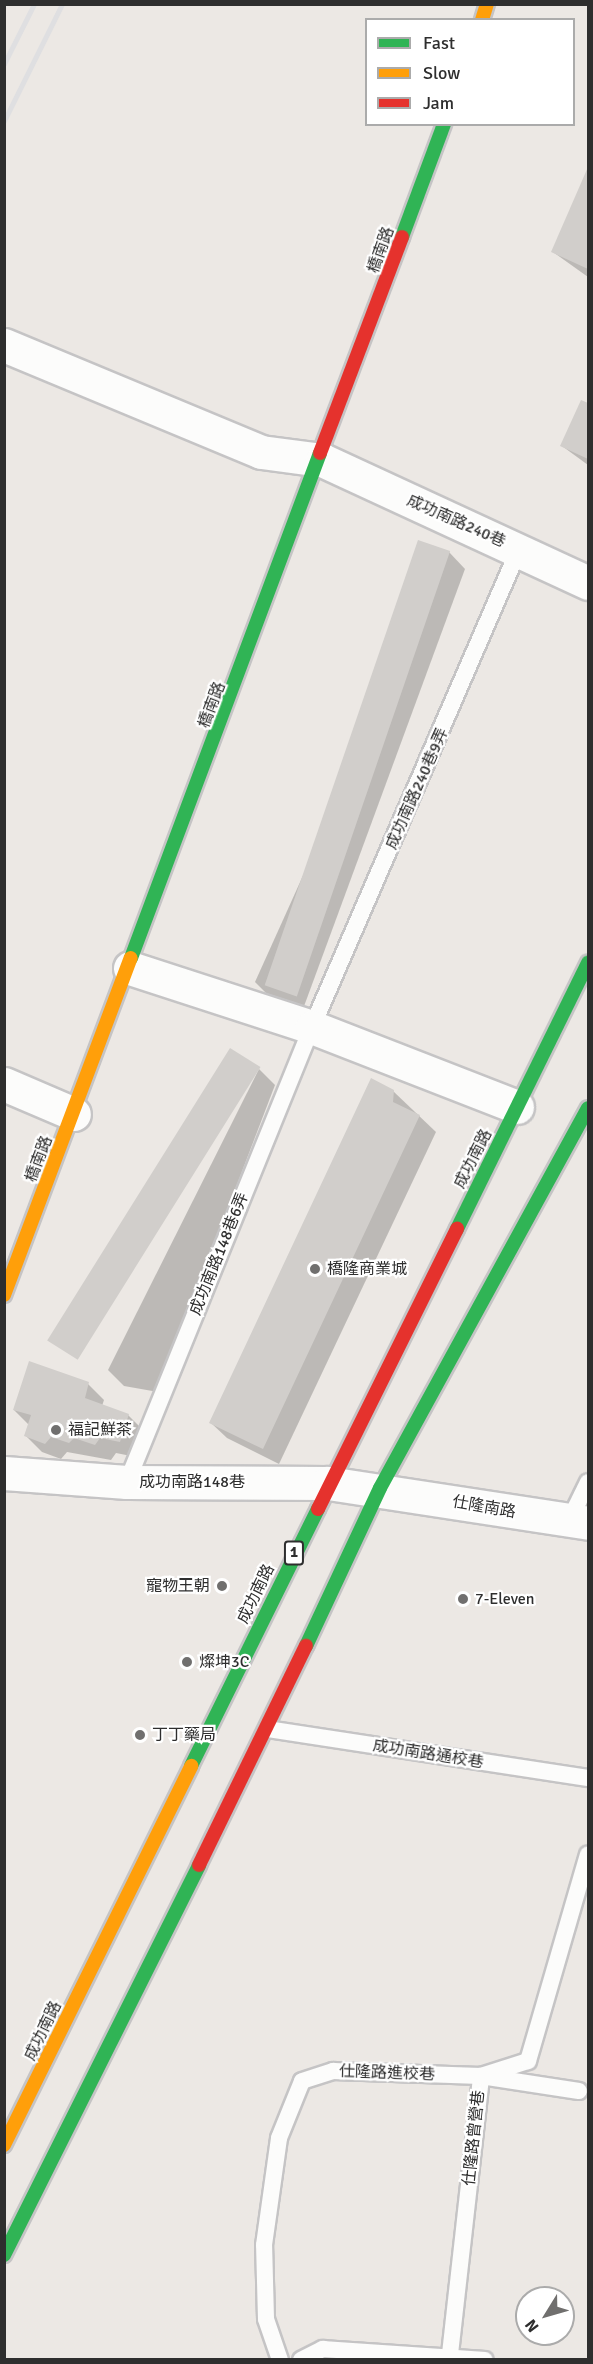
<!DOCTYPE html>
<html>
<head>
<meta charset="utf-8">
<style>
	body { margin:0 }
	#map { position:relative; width:593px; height:2364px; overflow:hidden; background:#ece8e4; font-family:Signika,"Noto Sans TC",sans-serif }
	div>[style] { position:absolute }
	.shadow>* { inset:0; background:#0003 }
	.building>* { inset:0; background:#d1cecb; transform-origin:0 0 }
	.roads { filter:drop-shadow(2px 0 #c5c4c5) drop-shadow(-2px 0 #c5c4c5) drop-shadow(0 2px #c5c4c5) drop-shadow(0 -2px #c5c4c5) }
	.lane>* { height:16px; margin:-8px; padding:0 8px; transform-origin:8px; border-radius:8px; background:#fcfcfb }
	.street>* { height:33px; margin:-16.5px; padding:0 16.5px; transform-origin:16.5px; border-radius:16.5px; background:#fcfcfb }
	.fast>* { height:14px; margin:-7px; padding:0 7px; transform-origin:7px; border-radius:7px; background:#30b455 }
	.slow>* { height:14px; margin:-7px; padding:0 7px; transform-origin:7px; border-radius:7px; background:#ff9f0a }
	.jam>* { height:14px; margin:-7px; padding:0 7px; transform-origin:7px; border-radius:7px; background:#e5322d }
	.rail>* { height:4.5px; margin:-2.25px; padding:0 2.25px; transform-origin:2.25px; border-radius:2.25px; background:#dfdfe1 }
	.dots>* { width:16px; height:16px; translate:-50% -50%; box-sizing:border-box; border:3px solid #fff; border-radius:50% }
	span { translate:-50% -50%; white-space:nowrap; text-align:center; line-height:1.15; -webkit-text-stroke:4.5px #fff; paint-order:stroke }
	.shield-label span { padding:2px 4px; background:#fff; border:2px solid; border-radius:4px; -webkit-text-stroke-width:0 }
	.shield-label { font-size:15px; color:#2e2e2e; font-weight:700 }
	.street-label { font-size:16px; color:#2e2e2e }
	.poi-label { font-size:16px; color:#2e2e2e }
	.left { translate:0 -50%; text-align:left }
	.right { translate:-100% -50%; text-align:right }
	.frame { position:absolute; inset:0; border:6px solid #2e2e2e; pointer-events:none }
	.legend { position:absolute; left:365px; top:18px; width:210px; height:108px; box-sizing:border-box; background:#fff; border:2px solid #ababab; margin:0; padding:8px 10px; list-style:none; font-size:18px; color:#2e2e2e }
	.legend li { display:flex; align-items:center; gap:12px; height:30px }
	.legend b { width:30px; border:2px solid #ababab }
	.north { position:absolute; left:515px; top:2286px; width:60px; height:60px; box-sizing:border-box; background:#fff; border:2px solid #ababab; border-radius:50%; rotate:233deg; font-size:16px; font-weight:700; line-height:24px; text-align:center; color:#2e2e2e }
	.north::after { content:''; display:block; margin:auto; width:21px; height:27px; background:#706f6e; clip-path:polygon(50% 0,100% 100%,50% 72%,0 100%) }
</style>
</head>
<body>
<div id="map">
	<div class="shadow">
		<i style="clip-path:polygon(588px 171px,588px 277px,553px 252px)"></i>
		<i style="clip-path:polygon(582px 402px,588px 405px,588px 465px,562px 446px)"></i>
		<i style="clip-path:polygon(449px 552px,465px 569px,303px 1009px,271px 998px,255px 982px)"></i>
		<i style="clip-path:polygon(259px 1069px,275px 1085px,158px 1392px,124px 1386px,108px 1370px)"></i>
		<i style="clip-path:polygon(393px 1091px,436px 1132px,279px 1464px,227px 1438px,210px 1422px)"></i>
		<i style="clip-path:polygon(88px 1384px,104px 1400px,102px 1406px,128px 1415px,144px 1431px,136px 1457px,116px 1453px,111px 1460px,67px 1452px,61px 1459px,42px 1452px,26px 1436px,29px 1425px,14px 1410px)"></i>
	</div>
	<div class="building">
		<i style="clip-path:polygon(588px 167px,588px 269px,551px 252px)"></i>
		<i style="clip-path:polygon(581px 400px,588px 403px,588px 459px,560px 446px)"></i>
		<i style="left:418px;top:540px;width:34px;height:471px;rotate:19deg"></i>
		<i style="left:230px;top:1048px;width:36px;height:345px;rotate:32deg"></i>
		<i style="clip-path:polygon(371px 1078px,394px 1090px,393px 1102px,420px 1115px,263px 1449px,209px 1423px)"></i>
		<i style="clip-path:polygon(29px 1361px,89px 1382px,85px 1398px,129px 1414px,120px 1442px,100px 1438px,95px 1445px,74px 1438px,69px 1443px,51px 1437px,45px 1444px,24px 1436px,31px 1415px,13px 1410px)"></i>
	</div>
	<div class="roads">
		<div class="lane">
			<i style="left:127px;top:1482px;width:491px;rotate:-67.9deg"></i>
			<i style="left:312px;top:1027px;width:521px;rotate:-66.58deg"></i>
			<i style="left:569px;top:1521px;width:43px;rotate:-64deg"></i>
			<i style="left:268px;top:1729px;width:324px;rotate:8.7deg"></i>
			<i style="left:450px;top:2354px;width:280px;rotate:-83.6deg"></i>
			<i style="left:481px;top:2076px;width:49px;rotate:-17.7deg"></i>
			<i style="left:528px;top:2061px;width:215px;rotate:-73.8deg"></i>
			<i style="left:280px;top:2360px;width:43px;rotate:-108.9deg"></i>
			<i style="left:266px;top:2319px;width:74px;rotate:-91.5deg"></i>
			<i style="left:264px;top:2245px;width:108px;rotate:-82deg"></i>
			<i style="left:279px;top:2138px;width:61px;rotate:-68deg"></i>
			<i style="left:302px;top:2081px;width:33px;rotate:-18deg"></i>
			<i style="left:333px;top:2071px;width:148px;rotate:1.9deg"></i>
			<i style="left:481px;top:2076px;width:99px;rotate:8.7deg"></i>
			<i style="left:301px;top:2360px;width:25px;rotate:-27deg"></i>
			<i style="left:323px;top:2349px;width:162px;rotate:3.9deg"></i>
		</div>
		<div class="street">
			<i style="left:4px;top:345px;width:278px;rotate:22.6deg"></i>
			<i style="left:261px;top:452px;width:62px;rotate:7.5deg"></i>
			<i style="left:322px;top:460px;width:293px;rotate:24.8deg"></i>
			<i style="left:130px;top:968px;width:191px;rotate:18deg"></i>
			<i style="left:312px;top:1027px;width:220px;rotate:21.3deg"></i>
			<i style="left:4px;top:1084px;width:76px;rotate:23.2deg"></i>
			<i style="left:4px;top:1473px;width:123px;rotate:4.2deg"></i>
			<i style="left:127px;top:1482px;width:201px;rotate:0.3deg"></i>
			<i style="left:328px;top:1483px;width:263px;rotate:8.7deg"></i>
		</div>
		<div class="fast">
			<i style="left:402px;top:237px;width:121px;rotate:-69.6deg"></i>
			<i style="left:131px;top:958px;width:539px;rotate:-69.48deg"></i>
			<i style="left:457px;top:1229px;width:297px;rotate:-63.8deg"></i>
			<i style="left:306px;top:1646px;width:174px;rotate:-64.9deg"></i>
			<i style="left:380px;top:1488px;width:433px;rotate:-61.3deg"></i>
			<i style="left:191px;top:1766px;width:287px;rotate:-63.7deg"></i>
			<i style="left:4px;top:2255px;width:436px;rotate:-63.4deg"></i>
		</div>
		<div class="slow">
			<i style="left:482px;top:20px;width:17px;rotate:-73deg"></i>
			<i style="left:4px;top:1295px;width:360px;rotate:-69.4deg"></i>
			<i style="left:4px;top:2145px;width:423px;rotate:-63.7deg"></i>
		</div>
		<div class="jam">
			<i style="left:320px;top:453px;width:231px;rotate:-69.2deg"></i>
			<i style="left:318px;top:1509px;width:313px;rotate:-63.6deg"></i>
			<i style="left:199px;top:1865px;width:244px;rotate:-64deg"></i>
		</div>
	</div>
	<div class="rail">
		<i style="left:4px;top:64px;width:67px;rotate:-63.4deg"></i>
		<i style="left:4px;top:121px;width:131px;rotate:-63.6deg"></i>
	</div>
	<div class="dots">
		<i style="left:315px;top:1269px;background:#706f6e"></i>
		<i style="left:56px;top:1430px;background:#706f6e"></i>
		<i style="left:222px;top:1586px;background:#706f6e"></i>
		<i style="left:463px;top:1599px;background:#706f6e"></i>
		<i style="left:187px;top:1662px;background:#706f6e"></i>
		<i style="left:140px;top:1735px;background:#706f6e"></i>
	</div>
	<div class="shield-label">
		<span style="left:294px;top:1553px">1</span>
	</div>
	<div class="street-label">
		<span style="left:381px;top:250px;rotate:-70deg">橋南路</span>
		<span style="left:456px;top:521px;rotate:24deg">成功南路240巷</span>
		<span style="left:212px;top:705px;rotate:-69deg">橋南路</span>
		<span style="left:417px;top:789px;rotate:-66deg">成功南路240巷9弄</span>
		<span style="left:39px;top:1159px;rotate:-69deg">橋南路</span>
		<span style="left:473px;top:1159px;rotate:-63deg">成功南路</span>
		<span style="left:219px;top:1254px;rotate:-68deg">成功南路148巷6弄</span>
		<span style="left:192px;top:1482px">成功南路148巷</span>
		<span style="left:484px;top:1507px;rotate:10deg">仕隆南路</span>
		<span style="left:256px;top:1594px;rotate:-64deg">成功南路</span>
		<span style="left:428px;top:1754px;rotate:9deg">成功南路通校巷</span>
		<span style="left:43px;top:2031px;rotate:-64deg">成功南路</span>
		<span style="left:387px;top:2073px;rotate:2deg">仕隆路進校巷</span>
		<span style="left:474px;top:2138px;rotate:-84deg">仕隆路曾營巷</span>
	</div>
	<div class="poi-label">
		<span class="left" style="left:327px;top:1269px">橋隆商業城</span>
		<span class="left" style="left:68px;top:1430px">福記鮮茶</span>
		<span class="right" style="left:210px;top:1586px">寵物王朝</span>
		<span class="left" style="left:475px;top:1599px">7-Eleven</span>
		<span class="left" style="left:199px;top:1662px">燦坤3C</span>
		<span class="left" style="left:152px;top:1735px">丁丁藥局</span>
	</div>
	<div class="frame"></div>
	<ul class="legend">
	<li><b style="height:8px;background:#30b455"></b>Fast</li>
	<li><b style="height:8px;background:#ff9f0a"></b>Slow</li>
	<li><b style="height:8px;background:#e5322d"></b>Jam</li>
	</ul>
	<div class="north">N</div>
</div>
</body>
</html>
